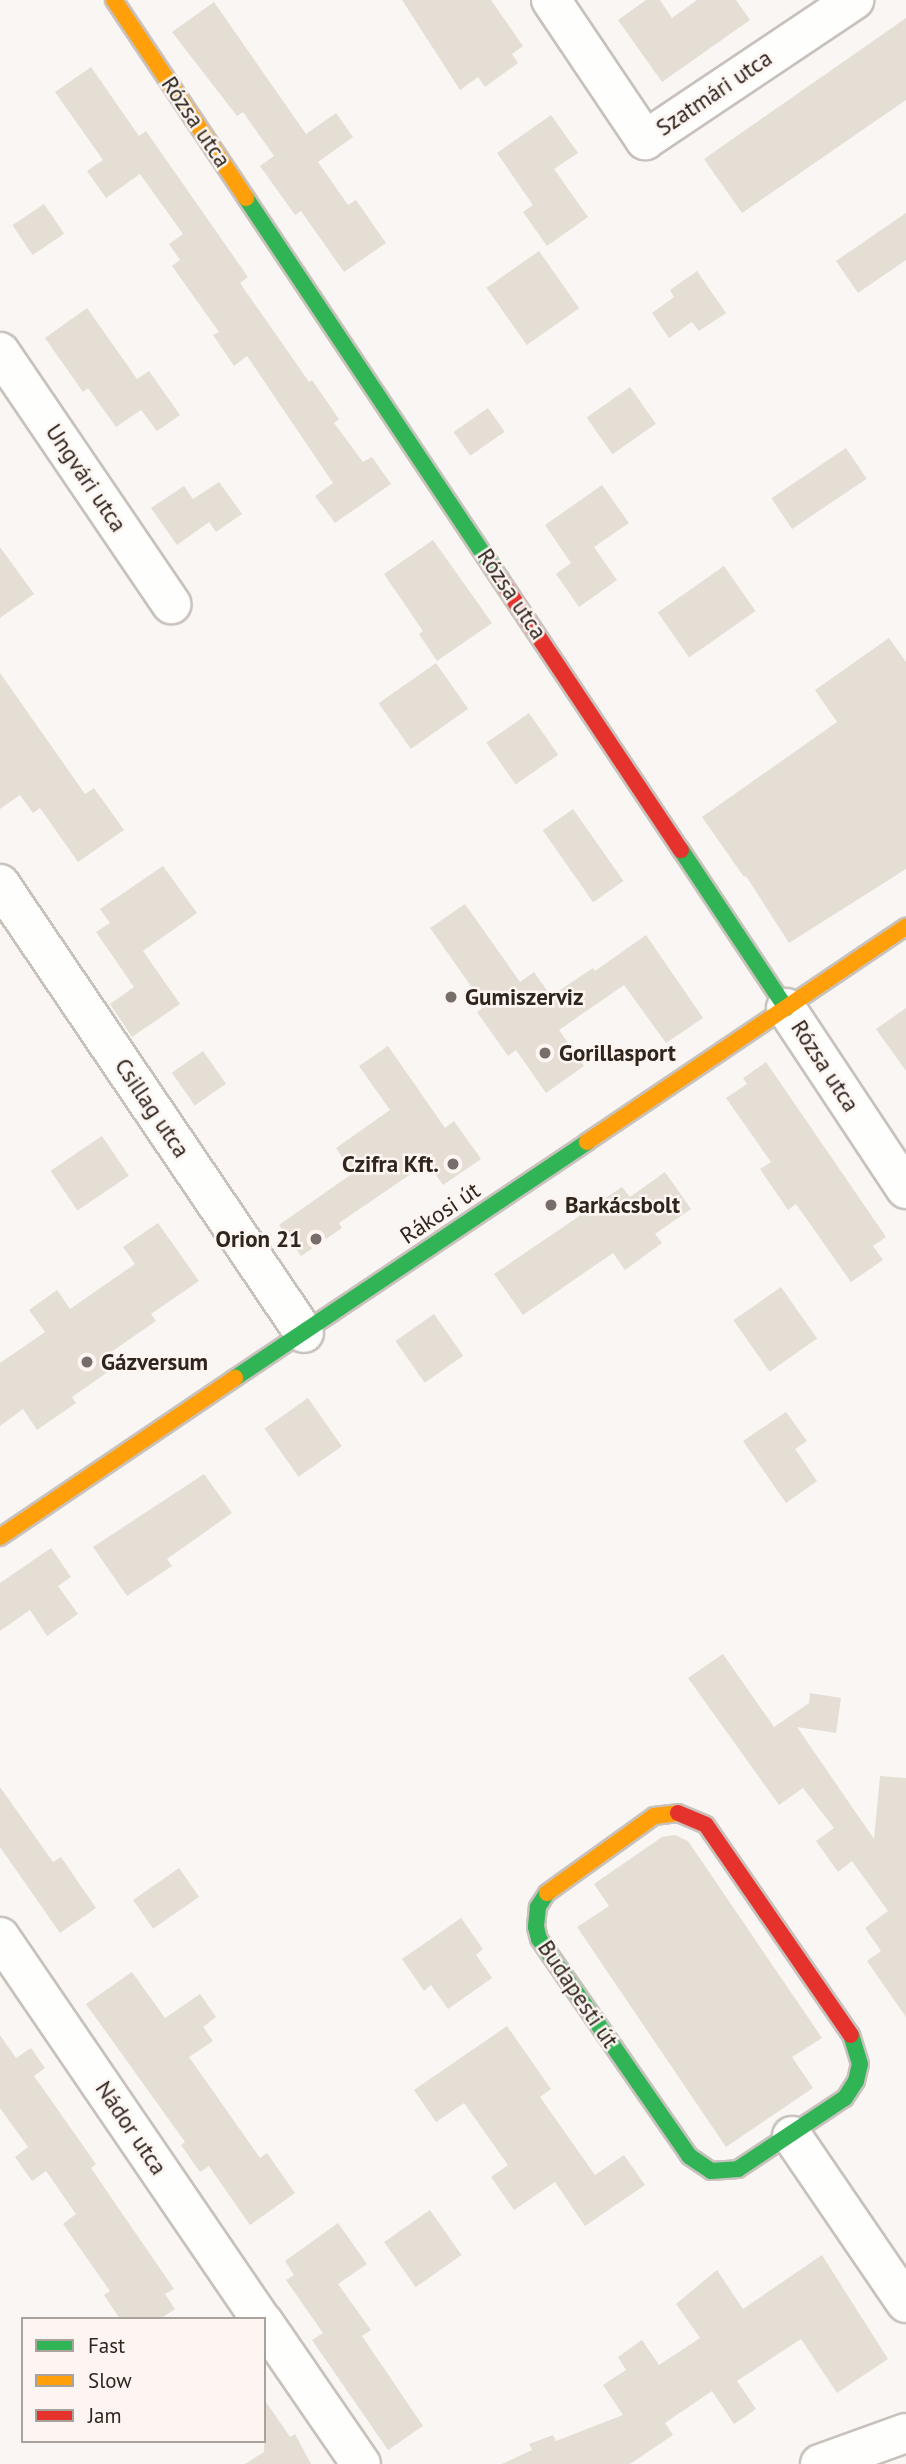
<!DOCTYPE html>
<html>
<head>
<meta charset="utf-8">
<style>
	body { margin:0 }
	#map { position:relative; width:906px; height:2464px; overflow:hidden; background:#f9f6f4; font-family:"PT Sans",sans-serif }
	div>[style] { position:absolute }
	.building>* { inset:0; background:#e4ded5; transform-origin:0 0 }
	.roads { filter:drop-shadow(2px 0 #c8c1bc) drop-shadow(-2px 0 #c8c1bc) drop-shadow(0 2px #c8c1bc) drop-shadow(0 -2px #c8c1bc) }
	.street>* { height:38px; margin:-19px; padding:0 19px; transform-origin:19px; border-radius:19px; background:#fefefd }
	.fast>* { height:16px; margin:-8px; padding:0 8px; transform-origin:8px; border-radius:8px; background:#30b455 }
	.slow>* { height:16px; margin:-8px; padding:0 8px; transform-origin:8px; border-radius:8px; background:#ff9f0a }
	.jam>* { height:16px; margin:-8px; padding:0 8px; transform-origin:8px; border-radius:8px; background:#e5322d }
	.dots>* { width:19px; height:19px; translate:-50% -50%; box-sizing:border-box; border:4px solid #fcf5f1; border-radius:50% }
	span { translate:-50% -50%; white-space:nowrap; text-align:center; line-height:1.15; -webkit-text-stroke:5px #fcf5f1; paint-order:stroke }
	.street-label { font-size:23px; color:#30251d }
	.poi-label { font-size:23px; color:#30251d; font-weight:700 }
	.left { translate:0 -50%; text-align:left }
	.right { translate:-100% -50%; text-align:right }
	.legend { position:absolute; left:21px; top:2317px; width:245px; height:126px; box-sizing:border-box; background:#fcf5f1; border:2px solid #aaa29c; margin:0; padding:9px 12px; list-style:none; font-size:21px; color:#30251d }
	.legend li { display:flex; align-items:center; gap:14px; height:35px }
	.legend b { width:35px; border:2px solid #aaa29c }
</style>
</head>
<body>
<div id="map">
	<div class="building">
		<i style="clip-path:polygon(402px 0,491px 0,523px 46px,512px 54px,518px 63px,485px 87px,478px 77px,460px 90px)"></i>
		<i style="clip-path:polygon(646px 0,660px 0,672px 18px,697px 0,736px 0,750px 20px,662px 82px,618px 20px)"></i>
		<i style="clip-path:polygon(214px 2px,306px 134px,336px 113px,353px 137px,318px 162px,348px 205px,356px 200px,386px 243px,344px 272px,301px 211px,295px 215px,260px 166px,274px 156px,243px 112px,237px 116px,172px 32px)"></i>
		<i style="clip-path:polygon(906px 18px,906px 100px,742px 213px,704px 159px)"></i>
		<i style="clip-path:polygon(91px 67px,139px 136px,146px 131px,248px 277px,240px 283px,309px 382px,312px 380px,339px 419px,334px 423px,363px 462px,372px 457px,391px 484px,335px 523px,315px 496px,333px 483px,247px 356px,234px 366px,213px 335px,219px 332px,172px 266px,180px 260px,169px 244px,183px 234px,140px 174px,106px 198px,87px 171px,103px 160px,55px 92px)"></i>
		<i style="clip-path:polygon(551px 115px,578px 153px,554px 169px,588px 217px,547px 246px,523px 212px,533px 205px,497px 153px)"></i>
		<i style="left:44px;top:204px;width:36px;height:38px;rotate:56deg"></i>
		<i style="clip-path:polygon(906px 213px,906px 260px,858px 293px,836px 261px)"></i>
		<i style="left:539px;top:251px;width:70px;height:64px;rotate:55deg"></i>
		<i style="clip-path:polygon(697px 271px,726px 313px,699px 331px,692px 322px,669px 338px,652px 313px,674px 297px,670px 290px)"></i>
		<i style="clip-path:polygon(87px 308px,137px 379px,149px 371px,180px 415px,157px 431px,141px 410px,116px 427px,88px 388px,83px 392px,45px 338px)"></i>
		<i style="left:630px;top:387px;width:45px;height:53px;rotate:55deg"></i>
		<i style="left:488px;top:408px;width:29px;height:42px;rotate:55deg"></i>
		<i style="left:846px;top:448px;width:37px;height:90px;rotate:56deg"></i>
		<i style="clip-path:polygon(219px 482px,242px 514px,216px 532px,209px 522px,177px 545px,151px 508px,184px 486px,193px 499px)"></i>
		<i style="clip-path:polygon(602px 485px,629px 523px,594px 547px,617px 580px,579px 607px,556px 574px,571px 563px,545px 525px)"></i>
		<i style="clip-path:polygon(433px 540px,492px 623px,437px 661px,419px 634px,423px 631px,384px 574px)"></i>
		<i style="clip-path:polygon(0 547px,34px 594px,0 618px)"></i>
		<i style="left:724px;top:566px;width:55px;height:81px;rotate:55deg"></i>
		<i style="clip-path:polygon(889px 638px,906px 662px,906px 869px,789px 943px,746px 876px,744px 877px,702px 817px,837px 722px,815px 690px)"></i>
		<i style="left:436px;top:663px;width:56px;height:70px;rotate:55deg"></i>
		<i style="clip-path:polygon(0 673px,85px 794px,94px 788px,124px 830px,78px 862px,40px 808px,33px 813px,20px 795px,0 809px)"></i>
		<i style="left:529px;top:713px;width:51px;height:52px;rotate:55deg"></i>
		<i style="left:573px;top:809px;width:88px;height:37px;rotate:55deg"></i>
		<i style="clip-path:polygon(163px 866px,197px 913px,143px 951px,180px 1004px,132px 1037px,110px 1004px,134px 987px,96px 932px,110px 923px,100px 909px)"></i>
		<i style="clip-path:polygon(465px 904px,520px 982px,534px 972px,551px 996px,593px 968px,595px 971px,646px 935px,703px 1018px,666px 1043px,624px 985px,559px 1030px,584px 1066px,546px 1093px,516px 1050px,508px 1056px,477px 1012px,485px 1006px,430px 928px)"></i>
		<i style="clip-path:polygon(906px 1008px,906px 1071px,876px 1029px)"></i>
		<i style="clip-path:polygon(388px 1046px,445px 1128px,454px 1121px,481px 1159px,443px 1185px,427px 1163px,339px 1223px,342px 1228px,301px 1256px,279px 1225px,353px 1173px,336px 1148px,390px 1110px,359px 1066px)"></i>
		<i style="left:203px;top:1051px;width:40px;height:38px;rotate:55deg"></i>
		<i style="clip-path:polygon(766px 1062px,886px 1237px,873px 1246px,883px 1260px,851px 1282px,796px 1204px,788px 1210px,760px 1169px,771px 1162px,726px 1098px,747px 1084px,743px 1078px)"></i>
		<i style="left:102px;top:1136px;width:48px;height:62px;rotate:56deg"></i>
		<i style="clip-path:polygon(665px 1172px,691px 1209px,655px 1234px,662px 1243px,625px 1270px,613px 1253px,523px 1315px,494px 1274px,622px 1187px,630px 1197px)"></i>
		<i style="clip-path:polygon(158px 1223px,199px 1281px,151px 1314px,156px 1321px,104px 1357px,112px 1369px,72px 1397px,76px 1403px,37px 1430px,23px 1409px,0 1426px,0 1363px,45px 1332px,29px 1310px,57px 1290px,70px 1309px,135px 1264px,123px 1247px)"></i>
		<i style="left:781px;top:1287px;width:63px;height:58px;rotate:55deg"></i>
		<i style="left:434px;top:1314px;width:51px;height:47px;rotate:55deg"></i>
		<i style="left:308px;top:1398px;width:59px;height:53px;rotate:55deg"></i>
		<i style="clip-path:polygon(786px 1412px,807px 1441px,795px 1449px,817px 1481px,786px 1503px,743px 1441px)"></i>
		<i style="clip-path:polygon(204px 1474px,232px 1513px,167px 1559px,172px 1566px,127px 1596px,93px 1547px)"></i>
		<i style="clip-path:polygon(51px 1548px,71px 1577px,58px 1586px,78px 1614px,47px 1636px,30px 1610px,0 1631px,0 1583px)"></i>
		<i style="clip-path:polygon(723px 1654px,774px 1727px,809px 1703px,810px 1693px,841px 1698px,836px 1733px,797px 1727px,874px 1839px,880px 1776px,906px 1778px,906px 2017px,867px 1961px,881px 1951px,865px 1928px,888px 1911px,852px 1861px,838px 1872px,816px 1841px,834px 1828px,803px 1788px,779px 1805px,688px 1678px)"></i>
		<i style="clip-path:polygon(0 1787px,53px 1862px,61px 1857px,96px 1908px,60px 1933px,0 1847px)"></i>
		<i style="clip-path:polygon(675px 1835px,688px 1841px,822px 2038px,792px 2057px,813px 2088px,726px 2147px,577px 1927px,609px 1906px,594px 1884px,662px 1837px)"></i>
		<i style="left:179px;top:1868px;width:35px;height:56px;rotate:55deg"></i>
		<i style="clip-path:polygon(461px 1918px,483px 1949px,476px 1955px,492px 1978px,448px 2009px,431px 1985px,424px 1991px,402px 1959px)"></i>
		<i style="clip-path:polygon(132px 1972px,165px 2018px,200px 1994px,216px 2017px,203px 2027px,213px 2041px,189px 2057px,260px 2158px,267px 2153px,295px 2193px,250px 2225px,209px 2166px,200px 2172px,181px 2145px,185px 2142px,86px 2004px)"></i>
		<i style="clip-path:polygon(507px 2026px,551px 2089px,540px 2097px,595px 2175px,624px 2155px,645px 2185px,585px 2226px,555px 2182px,514px 2210px,491px 2177px,508px 2165px,464px 2103px,436px 2122px,414px 2090px)"></i>
		<i style="clip-path:polygon(0 2035px,16px 2058px,31px 2048px,45px 2068px,34px 2076px,96px 2164px,91px 2168px,174px 2289px,165px 2294px,175px 2309px,160px 2319px,120px 2319px,104px 2295px,110px 2291px,63px 2224px,76px 2214px,46px 2171px,32px 2181px,15px 2157px,28px 2147px,0 2108px)"></i>
		<i style="left:430px;top:2210px;width:55px;height:56px;rotate:55deg"></i>
		<i style="clip-path:polygon(338px 2223px,367px 2264px,338px 2284px,371px 2330px,362px 2336px,423px 2426px,388px 2450px,312px 2340px,323px 2333px,286px 2280px,294px 2275px,285px 2261px)"></i>
		<i style="clip-path:polygon(822px 2255px,888px 2359px,837px 2393px,801px 2339px,737px 2381px,756px 2409px,734px 2424px,712px 2391px,665px 2423px,673px 2435px,630px 2464px,502px 2464px,532px 2450px,529px 2444px,553px 2435px,556px 2441px,623px 2415px,603px 2385px,626px 2370px,618px 2357px,642px 2340px,659px 2365px,700px 2338px,676px 2304px,717px 2270px,743px 2309px)"></i>
		<i style="clip-path:polygon(264px 2399px,290px 2437px,295px 2434px,311px 2464px,245px 2464px,264px 2452px)"></i>
	</div>
	<div class="roads">
		<div class="street">
			<i style="left:551px;top:0;width:169px;rotate:56.1deg"></i>
			<i style="left:645px;top:140px;width:252px;rotate:-33.8deg"></i>
			<i style="left:0;top:352px;width:305px;rotate:55.8deg"></i>
			<i style="left:0;top:884px;width:542px;rotate:55.9deg"></i>
			<i style="left:786px;top:1008px;width:217px;rotate:56.5deg"></i>
			<i style="left:0;top:1937px;width:463px;rotate:55.7deg"></i>
			<i style="left:792px;top:2136px;width:202px;rotate:55.7deg"></i>
			<i style="left:264px;top:2323px;width:171px;rotate:55.5deg"></i>
			<i style="left:820px;top:2464px;width:91px;rotate:-19.8deg"></i>
		</div>
		<div class="fast">
			<i style="left:246px;top:198px;width:458px;rotate:56.3deg"></i>
			<i style="left:681px;top:850px;width:190px;rotate:56.4deg"></i>
			<i style="left:235px;top:1378px;width:424px;rotate:-33.8deg"></i>
			<i style="left:547px;top:1893px;width:17px;rotate:123deg"></i>
			<i style="left:538px;top:1907px;width:20px;rotate:96deg"></i>
			<i style="left:536px;top:1927px;width:12px;rotate:76deg"></i>
			<i style="left:539px;top:1939px;width:264px;rotate:55.3deg"></i>
			<i style="left:689px;top:2156px;width:27px;rotate:34deg"></i>
			<i style="left:711px;top:2171px;width:27px;rotate:-4deg"></i>
			<i style="left:738px;top:2169px;width:128px;rotate:-33.6deg"></i>
			<i style="left:845px;top:2098px;width:20px;rotate:-57deg"></i>
			<i style="left:856px;top:2081px;width:17px;rotate:-77deg"></i>
			<i style="left:860px;top:2064px;width:30px;rotate:-107deg"></i>
		</div>
		<div class="slow">
			<i style="left:114px;top:0;width:238px;rotate:56.3deg"></i>
			<i style="left:587px;top:1142px;width:385px;rotate:-34deg"></i>
			<i style="left:0;top:1537px;width:284px;rotate:-34.1deg"></i>
			<i style="left:547px;top:1893px;width:132px;rotate:-35.7deg"></i>
			<i style="left:654px;top:1816px;width:24px;rotate:-7deg"></i>
		</div>
		<div class="jam">
			<i style="left:500px;top:579px;width:326px;rotate:56.3deg"></i>
			<i style="left:678px;top:1813px;width:30px;rotate:23deg"></i>
			<i style="left:706px;top:1825px;width:255px;rotate:55.4deg"></i>
		</div>
	</div>
	<div class="dots">
		<i style="left:451px;top:997px;background:#766e68"></i>
		<i style="left:545px;top:1053px;background:#766e68"></i>
		<i style="left:453px;top:1164px;background:#766e68"></i>
		<i style="left:551px;top:1205px;background:#766e68"></i>
		<i style="left:316px;top:1239px;background:#766e68"></i>
		<i style="left:87px;top:1362px;background:#766e68"></i>
	</div>
	<div class="street-label">
		<span style="left:714px;top:93px;rotate:-34deg">Szatmári utca</span>
		<span style="left:196px;top:122px;rotate:56deg">Rózsa utca</span>
		<span style="left:86px;top:478px;rotate:56deg">Ungvári utca</span>
		<span style="left:512px;top:594px;rotate:56deg">Rózsa utca</span>
		<span style="left:825px;top:1066px;rotate:57deg">Rózsa utca</span>
		<span style="left:152px;top:1108px;rotate:56deg">Csillag utca</span>
		<span style="left:440px;top:1213px;rotate:-34deg">Rákosi út</span>
		<span style="left:578px;top:1994px;rotate:56deg">Budapesti út</span>
		<span style="left:131px;top:2128px;rotate:56deg">Nádor utca</span>
	</div>
	<div class="poi-label">
		<span class="left" style="left:465px;top:997px">Gumiszerviz</span>
		<span class="left" style="left:559px;top:1053px">Gorillasport</span>
		<span class="right" style="left:439px;top:1164px">Czifra Kft.</span>
		<span class="left" style="left:565px;top:1205px">Barkácsbolt</span>
		<span class="right" style="left:302px;top:1239px">Orion 21</span>
		<span class="left" style="left:101px;top:1362px">Gázversum</span>
	</div>
	<ul class="legend">
	<li><b style="height:9px;background:#30b455"></b>Fast</li>
	<li><b style="height:9px;background:#ff9f0a"></b>Slow</li>
	<li><b style="height:9px;background:#e5322d"></b>Jam</li>
	</ul>
</div>
</body>
</html>
